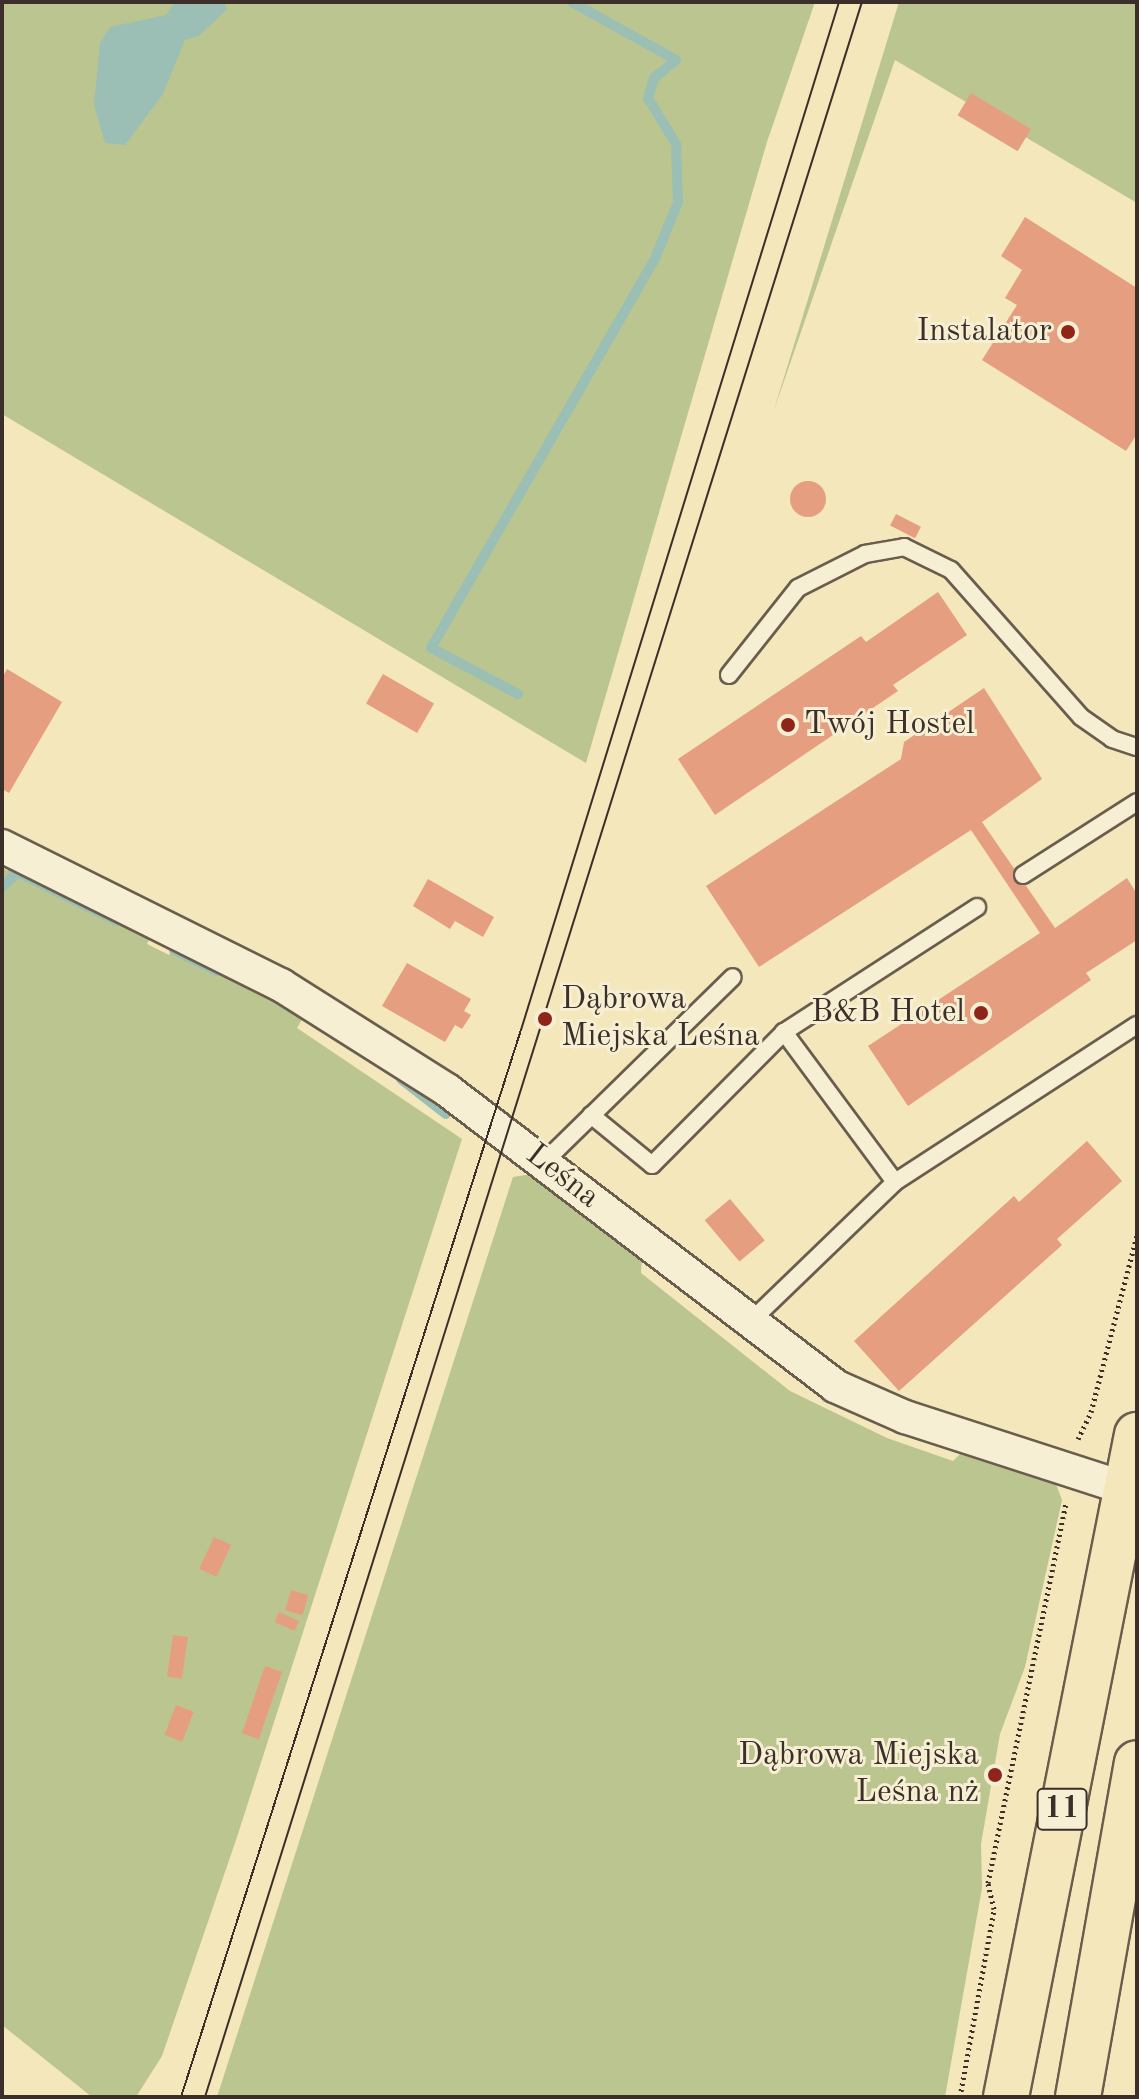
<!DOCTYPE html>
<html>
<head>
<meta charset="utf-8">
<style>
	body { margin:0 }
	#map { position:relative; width:1139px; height:2099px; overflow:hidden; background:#f3e7bb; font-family:"Old Standard TT",serif }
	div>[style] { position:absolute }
	.green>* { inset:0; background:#bbc590 }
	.water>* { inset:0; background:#9bbfb4 }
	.stream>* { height:10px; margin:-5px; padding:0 5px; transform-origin:5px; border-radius:5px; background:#9bbfb4 }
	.building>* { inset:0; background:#e69e80; transform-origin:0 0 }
	.round { border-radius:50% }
	.path>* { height:5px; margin-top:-2.5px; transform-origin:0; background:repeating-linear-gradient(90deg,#3c2f29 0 2px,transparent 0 6px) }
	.roads { filter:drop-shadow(2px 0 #6a5d4e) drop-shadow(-2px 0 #6a5d4e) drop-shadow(0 2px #6a5d4e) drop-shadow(0 -2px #6a5d4e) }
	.lane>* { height:16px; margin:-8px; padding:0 8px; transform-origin:8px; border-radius:8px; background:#f7efd3 }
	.street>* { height:32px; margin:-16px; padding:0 16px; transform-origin:16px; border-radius:16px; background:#f7efd3 }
	.primary>* { height:44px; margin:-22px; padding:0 22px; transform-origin:22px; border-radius:22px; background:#f3e7bb }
	.tram>* { height:2px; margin:-1px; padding:0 1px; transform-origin:1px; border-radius:1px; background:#3c2f29 }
	.dots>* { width:22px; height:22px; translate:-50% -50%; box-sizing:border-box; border:4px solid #f7efd3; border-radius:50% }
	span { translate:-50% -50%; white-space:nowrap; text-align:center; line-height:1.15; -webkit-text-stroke:6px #f7efd3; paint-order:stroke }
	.shield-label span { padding:2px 6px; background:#f7efd3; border:2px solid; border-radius:6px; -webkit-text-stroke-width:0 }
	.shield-label { font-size:30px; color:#3c2f29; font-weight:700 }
	.poi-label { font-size:32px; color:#3c2f29 }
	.right { translate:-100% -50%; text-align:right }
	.left { translate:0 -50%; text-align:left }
	.street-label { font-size:32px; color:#3c2f29 }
	.frame { position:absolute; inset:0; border:4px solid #3c2f29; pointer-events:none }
</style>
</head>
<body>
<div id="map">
	<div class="green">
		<i style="clip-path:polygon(2px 2px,815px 2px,767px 142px,586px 763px,2px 414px)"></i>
		<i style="clip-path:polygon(899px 2px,1137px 3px,1137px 203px,895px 60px,774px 410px)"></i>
		<i style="clip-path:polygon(15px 862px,153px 931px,147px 944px,169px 955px,176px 943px,307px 1011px,297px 1028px,462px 1139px,237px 1837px,162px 2056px,136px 2097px,92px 2097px,2px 2025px,2px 868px,9px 871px)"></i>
		<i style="clip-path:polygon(538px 1173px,642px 1254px,641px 1273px,790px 1391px,887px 1438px,953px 1461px,962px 1452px,1054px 1479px,1062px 1500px,1025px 1667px,1000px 1734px,981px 1844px,982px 1888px,945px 2097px,217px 2097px,513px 1177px)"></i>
	</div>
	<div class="water">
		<i style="clip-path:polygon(175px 2px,224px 2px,227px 9px,199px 36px,185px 40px,163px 94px,125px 145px,105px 143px,94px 104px,100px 43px,110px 27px,166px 15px)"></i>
	</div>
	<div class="stream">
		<i style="left:518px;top:694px;width:98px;rotate:-152.1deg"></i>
		<i style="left:431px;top:648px;width:452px;rotate:-60.1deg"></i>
		<i style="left:656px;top:256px;width:58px;rotate:-67.8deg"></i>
		<i style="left:678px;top:202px;width:58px;rotate:-92deg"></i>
		<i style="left:676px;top:144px;width:54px;rotate:-121.3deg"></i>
		<i style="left:648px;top:98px;width:21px;rotate:-73deg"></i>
		<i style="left:654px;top:78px;width:28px;rotate:-39deg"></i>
		<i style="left:676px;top:60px;width:119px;rotate:-150.9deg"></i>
		<i style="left:13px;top:870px;width:116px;rotate:26.1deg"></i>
		<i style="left:2px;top:887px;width:21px;rotate:-43deg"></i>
		<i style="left:174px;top:950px;width:48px;rotate:26deg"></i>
		<i style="left:401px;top:1079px;width:57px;rotate:37.9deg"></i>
	</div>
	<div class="building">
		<i style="left:971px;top:93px;width:70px;height:26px;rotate:31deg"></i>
		<i style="clip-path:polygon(1025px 217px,1137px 288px,1137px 434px,1126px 451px,982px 360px,1017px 305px,1005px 298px,1022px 270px,1001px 256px)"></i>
		<i class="round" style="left:790px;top:481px;width:36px;height:36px"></i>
		<i style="left:896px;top:514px;width:28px;height:13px;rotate:27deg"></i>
		<i style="clip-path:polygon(938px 592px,967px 635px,893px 685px,898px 691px,715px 815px,678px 759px,861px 636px,866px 642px)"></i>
		<i style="clip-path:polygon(7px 669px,62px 702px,9px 793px,2px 789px,2px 678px)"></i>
		<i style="left:383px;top:674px;width:59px;height:34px;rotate:30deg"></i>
		<i style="clip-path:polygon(984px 688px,1042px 779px,982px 822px,1055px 928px,1127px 878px,1137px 894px,1137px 940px,1086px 973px,1091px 980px,908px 1106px,868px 1046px,1040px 933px,971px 830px,759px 967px,706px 886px,901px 759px,904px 742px)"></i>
		<i style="clip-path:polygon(428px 879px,494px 917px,483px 937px,455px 921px,450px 929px,413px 906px)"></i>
		<i style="clip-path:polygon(407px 963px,471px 999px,464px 1011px,471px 1015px,462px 1029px,455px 1025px,445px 1042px,382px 1006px)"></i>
		<i style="clip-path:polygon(1087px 1141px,1122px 1181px,1057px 1239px,1062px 1245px,899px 1391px,854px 1341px,1014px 1196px,1019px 1202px)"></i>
		<i style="left:730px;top:1199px;width:54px;height:33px;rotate:50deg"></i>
		<i style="left:214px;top:1537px;width:19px;height:35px;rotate:25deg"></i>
		<i style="left:291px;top:1590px;width:18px;height:21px;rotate:16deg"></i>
		<i style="left:279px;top:1612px;width:22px;height:11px;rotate:24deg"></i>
		<i style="left:173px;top:1635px;width:15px;height:42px;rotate:8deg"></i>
		<i style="left:265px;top:1666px;width:18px;height:71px;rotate:19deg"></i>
		<i style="left:176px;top:1705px;width:19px;height:32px;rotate:21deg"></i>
	</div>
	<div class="path">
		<i style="left:1078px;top:1439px;width:30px;rotate:-64deg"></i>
		<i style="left:1091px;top:1412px;width:183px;rotate:-75.4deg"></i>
		<i style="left:960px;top:2097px;width:191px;rotate:-79.7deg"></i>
		<i style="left:994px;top:1909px;width:27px;rotate:-103deg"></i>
		<i style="left:988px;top:1883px;width:389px;rotate:-78.4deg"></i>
	</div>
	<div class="roads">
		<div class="lane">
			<i style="left:729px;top:675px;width:111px;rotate:-51.6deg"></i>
			<i style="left:798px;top:588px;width:75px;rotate:-26.9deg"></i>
			<i style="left:865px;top:554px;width:40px;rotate:-10deg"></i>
			<i style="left:904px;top:547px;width:52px;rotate:26.1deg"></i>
			<i style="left:951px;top:570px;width:196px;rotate:48.5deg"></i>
			<i style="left:1081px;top:717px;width:38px;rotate:35deg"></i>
			<i style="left:1112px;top:739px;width:26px;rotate:18deg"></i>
			<i style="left:1023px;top:875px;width:135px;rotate:-32.6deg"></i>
			<i style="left:591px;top:1115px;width:79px;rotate:39.3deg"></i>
			<i style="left:652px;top:1165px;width:187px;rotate:-45.2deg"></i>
			<i style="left:544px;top:1162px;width:264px;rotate:-44.4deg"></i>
			<i style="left:895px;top:1182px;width:187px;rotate:-126.5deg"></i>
			<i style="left:784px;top:1032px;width:230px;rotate:-32.9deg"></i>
			<i style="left:749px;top:1323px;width:203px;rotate:-44deg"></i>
			<i style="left:895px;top:1182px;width:288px;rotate:-33deg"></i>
		</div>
		<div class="street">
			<i style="left:2px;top:846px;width:312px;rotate:26.5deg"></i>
			<i style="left:281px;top:985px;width:196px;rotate:32.3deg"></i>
			<i style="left:447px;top:1090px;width:488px;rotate:37.3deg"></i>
			<i style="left:835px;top:1386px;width:77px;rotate:23.9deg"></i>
			<i style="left:905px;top:1417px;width:231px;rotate:17.9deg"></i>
		</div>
		<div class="primary">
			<i style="left:1006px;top:2097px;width:675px;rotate:-78.81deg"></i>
			<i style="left:1078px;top:2097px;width:339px;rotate:-80deg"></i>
		</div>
	</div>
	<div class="tram">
		<i style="left:181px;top:2097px;width:1120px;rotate:-72.33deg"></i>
		<i style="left:521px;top:1030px;width:1076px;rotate:-72.81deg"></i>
		<i style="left:205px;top:2097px;width:2196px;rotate:-72.59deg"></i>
	</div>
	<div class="dots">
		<i style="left:1068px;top:332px;background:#8f2418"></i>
		<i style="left:788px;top:725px;background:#8f2418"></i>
		<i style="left:981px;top:1013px;background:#8f2418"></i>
		<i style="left:545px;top:1019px;background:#8f2418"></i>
		<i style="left:995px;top:1775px;background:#8f2418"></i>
	</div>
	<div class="shield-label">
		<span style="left:1062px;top:1809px">11</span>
	</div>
	<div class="poi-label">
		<span class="right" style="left:1052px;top:332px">Instalator</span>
		<span class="left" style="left:804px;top:725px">Twój Hostel</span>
		<span class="left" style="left:561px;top:1019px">Dąbrowa<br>Miejska Leśna</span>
		<span class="right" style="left:965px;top:1013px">B&amp;B Hotel</span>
		<span class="right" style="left:979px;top:1775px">Dąbrowa Miejska<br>Leśna nż</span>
	</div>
	<div class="street-label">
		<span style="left:562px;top:1177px;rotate:38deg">Leśna</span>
	</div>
	<div class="frame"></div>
</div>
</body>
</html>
